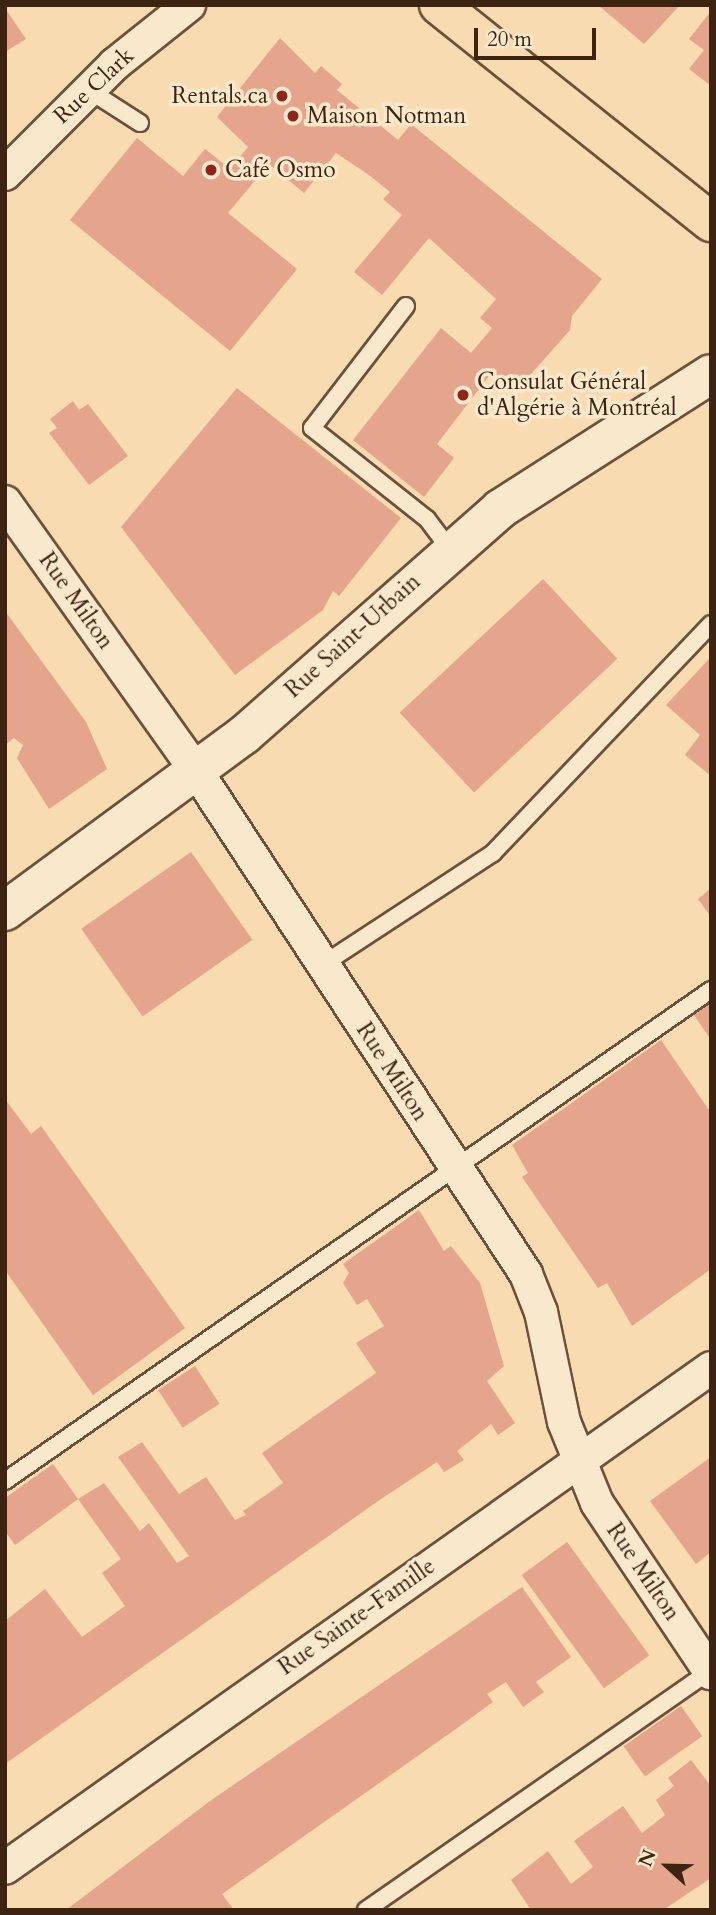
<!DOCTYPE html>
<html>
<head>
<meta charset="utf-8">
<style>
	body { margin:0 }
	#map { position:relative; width:716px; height:1915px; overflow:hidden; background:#f8dbb0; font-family:Cardo,serif }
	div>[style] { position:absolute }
	.building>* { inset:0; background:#e5a48c; transform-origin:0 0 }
	.roads { filter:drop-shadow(2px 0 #6c513a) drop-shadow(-2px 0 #6c513a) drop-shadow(0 2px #6c513a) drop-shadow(0 -2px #6c513a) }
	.lane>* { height:16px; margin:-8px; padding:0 8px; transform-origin:8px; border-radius:8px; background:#fae8cc }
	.street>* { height:32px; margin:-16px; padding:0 16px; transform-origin:16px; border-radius:16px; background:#fae8cc }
	.secondary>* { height:38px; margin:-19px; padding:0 19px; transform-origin:19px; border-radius:19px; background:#fae8cc }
	.primary>* { height:38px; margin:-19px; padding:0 19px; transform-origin:19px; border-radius:19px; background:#f8dbb0 }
	.dots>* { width:19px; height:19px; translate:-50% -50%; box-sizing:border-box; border:4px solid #fae8cc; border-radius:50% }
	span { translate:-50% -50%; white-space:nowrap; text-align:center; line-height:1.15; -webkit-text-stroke:7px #fae8cc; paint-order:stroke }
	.street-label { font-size:23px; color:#3d2312 }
	.poi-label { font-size:23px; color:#3d2312 }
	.right { translate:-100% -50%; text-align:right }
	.left { translate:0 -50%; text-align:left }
	.frame { position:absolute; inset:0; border:7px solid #3d2312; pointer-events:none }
	.north { position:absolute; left:632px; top:1831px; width:70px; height:70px; -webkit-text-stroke:5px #fae8cc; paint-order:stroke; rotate:292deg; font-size:19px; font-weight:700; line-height:28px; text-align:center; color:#3d2312 }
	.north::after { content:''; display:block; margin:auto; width:24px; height:32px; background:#3d2312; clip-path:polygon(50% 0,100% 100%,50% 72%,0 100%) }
	.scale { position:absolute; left:474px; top:28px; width:122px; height:32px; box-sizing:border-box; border:4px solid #3d2312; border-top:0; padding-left:9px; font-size:21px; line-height:24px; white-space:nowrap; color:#3d2312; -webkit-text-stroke:5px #fae8cc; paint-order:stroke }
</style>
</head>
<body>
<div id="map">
	<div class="building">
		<i style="clip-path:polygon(598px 5px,680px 5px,644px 44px)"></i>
		<i style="clip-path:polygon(5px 8px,26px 39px,5px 52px)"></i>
		<i style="clip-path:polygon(711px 11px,711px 86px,689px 69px,704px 50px,689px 39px)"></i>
		<i style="clip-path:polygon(280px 38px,315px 73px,321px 66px,342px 84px,337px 90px,398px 140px,411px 124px,602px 279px,572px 316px,570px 330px,516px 391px,492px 372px,437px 444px,454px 458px,424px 497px,353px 440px,441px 328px,471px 353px,492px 328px,480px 318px,496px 299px,429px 238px,382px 295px,354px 272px,402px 215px,383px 199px,390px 192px,369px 175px,336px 153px,304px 193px,269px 164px,228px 213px,297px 269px,230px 351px,70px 220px,137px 138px,183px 176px,205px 149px,230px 169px,248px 147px,217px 117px)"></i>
		<i style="clip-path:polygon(237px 388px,401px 518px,339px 596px,333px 591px,323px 610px,235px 675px,121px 527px)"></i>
		<i style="clip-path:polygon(73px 401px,79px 410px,88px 404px,128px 456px,89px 485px,49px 433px,57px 428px,50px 419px)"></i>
		<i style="left:543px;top:579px;width:109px;height:196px;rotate:47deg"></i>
		<i style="clip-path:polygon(5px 611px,86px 722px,107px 769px,49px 809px,17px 758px,23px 745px,14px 738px,5px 745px)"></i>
		<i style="clip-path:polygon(711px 657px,711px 776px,685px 755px,700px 735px,666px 705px)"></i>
		<i style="left:191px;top:852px;width:107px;height:134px;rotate:55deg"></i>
		<i style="clip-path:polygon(711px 888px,711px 917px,698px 899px)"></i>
		<i style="clip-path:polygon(711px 1003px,711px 1040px,694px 1015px)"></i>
		<i style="clip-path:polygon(661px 1040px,711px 1113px,711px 1269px,632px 1326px,607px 1283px,598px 1288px,522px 1177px,528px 1173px,512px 1145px)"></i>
		<i style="clip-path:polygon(5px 1099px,31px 1134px,41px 1126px,185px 1328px,93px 1395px,5px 1270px)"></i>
		<i style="clip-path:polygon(419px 1210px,444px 1251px,451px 1246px,480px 1283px,504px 1366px,487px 1381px,515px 1423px,498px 1435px,491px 1424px,457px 1451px,464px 1460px,444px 1472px,437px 1462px,381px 1499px,5px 1764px,5px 1621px,45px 1589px,82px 1637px,125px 1606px,102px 1573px,121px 1559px,78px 1499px,104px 1483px,140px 1531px,149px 1523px,177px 1563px,189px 1556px,118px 1457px,142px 1442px,179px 1494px,206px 1477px,235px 1520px,246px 1515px,243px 1511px,283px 1483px,262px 1453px,376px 1373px,356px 1343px,384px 1326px,367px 1299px,357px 1305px,343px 1283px,349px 1273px,343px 1264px)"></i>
		<i style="left:195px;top:1366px;width:45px;height:44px;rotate:57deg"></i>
		<i style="clip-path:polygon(711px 1457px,711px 1552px,696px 1564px,650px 1501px)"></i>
		<i style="clip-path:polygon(53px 1464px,78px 1499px,15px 1545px,5px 1531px,5px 1498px)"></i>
		<i style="left:567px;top:1542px;width:140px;height:56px;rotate:54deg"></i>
		<i style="clip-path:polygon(522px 1587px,571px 1657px,536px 1682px,544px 1692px,523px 1707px,506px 1682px,487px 1694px,493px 1702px,453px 1731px,222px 1894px,234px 1910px,66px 1910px,210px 1801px)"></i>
		<i style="left:681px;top:1706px;width:37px;height:70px;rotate:55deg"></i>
		<i style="clip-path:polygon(691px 1760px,711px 1786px,711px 1878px,663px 1910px,531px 1910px,511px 1880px,548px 1851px,571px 1884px,593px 1867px,574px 1841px,623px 1806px,642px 1833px,665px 1815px,656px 1800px,674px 1786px,668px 1778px)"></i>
	</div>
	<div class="roads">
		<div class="lane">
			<i style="left:87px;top:89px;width:63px;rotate:32.7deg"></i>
			<i style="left:406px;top:306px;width:154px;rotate:127.6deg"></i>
			<i style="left:312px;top:428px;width:147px;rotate:38.4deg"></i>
			<i style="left:427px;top:519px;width:38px;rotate:53deg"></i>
			<i style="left:322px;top:965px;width:204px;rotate:-33.2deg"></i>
			<i style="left:493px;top:853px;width:316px;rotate:-46.4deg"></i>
			<i style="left:5px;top:1481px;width:860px;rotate:-34.82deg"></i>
			<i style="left:366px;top:1910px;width:417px;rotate:-34.8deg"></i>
		</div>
		<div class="street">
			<i style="left:5px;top:174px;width:156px;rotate:-45deg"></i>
			<i style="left:115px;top:64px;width:95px;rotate:-38.6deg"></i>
			<i style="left:5px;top:502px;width:331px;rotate:54.6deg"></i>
			<i style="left:197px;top:772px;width:600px;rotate:56.76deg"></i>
			<i style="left:526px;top:1274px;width:41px;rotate:68.5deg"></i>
			<i style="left:541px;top:1312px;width:112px;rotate:78.2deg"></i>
			<i style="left:564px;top:1422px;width:87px;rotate:67.8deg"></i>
			<i style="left:597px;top:1503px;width:205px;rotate:56.2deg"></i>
			<i style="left:5px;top:1868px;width:865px;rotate:-35.31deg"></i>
		</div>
		<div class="secondary">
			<i style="left:5px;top:911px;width:297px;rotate:-36.4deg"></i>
			<i style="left:244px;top:735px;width:341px;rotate:-41.4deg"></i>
			<i style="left:500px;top:509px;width:250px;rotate:-32.6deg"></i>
		</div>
		<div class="primary">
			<i style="left:439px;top:5px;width:348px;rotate:38.6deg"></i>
		</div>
	</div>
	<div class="dots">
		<i style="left:282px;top:96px;background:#8f2418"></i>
		<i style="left:293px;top:116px;background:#8f2418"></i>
		<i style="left:211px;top:170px;background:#8f2418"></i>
		<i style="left:463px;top:395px;background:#8f2418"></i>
	</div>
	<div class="street-label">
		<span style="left:94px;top:86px;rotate:-43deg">Rue Clark</span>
		<span style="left:76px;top:601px;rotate:55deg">Rue Milton</span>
		<span style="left:353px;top:636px;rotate:-42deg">Rue Saint-Urbain</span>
		<span style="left:392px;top:1072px;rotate:57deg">Rue Milton</span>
		<span style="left:643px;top:1572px;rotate:56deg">Rue Milton</span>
		<span style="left:357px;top:1617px;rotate:-35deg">Rue Sainte-Famille</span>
	</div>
	<div class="poi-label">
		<span class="right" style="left:268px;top:96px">Rentals.ca</span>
		<span class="left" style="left:307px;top:116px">Maison Notman</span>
		<span class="left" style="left:225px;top:170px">Café Osmo</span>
		<span class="left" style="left:477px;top:395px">Consulat Général<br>d'Algérie à Montréal</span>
	</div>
	<div class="frame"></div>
	<div class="north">N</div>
	<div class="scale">20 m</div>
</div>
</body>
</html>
